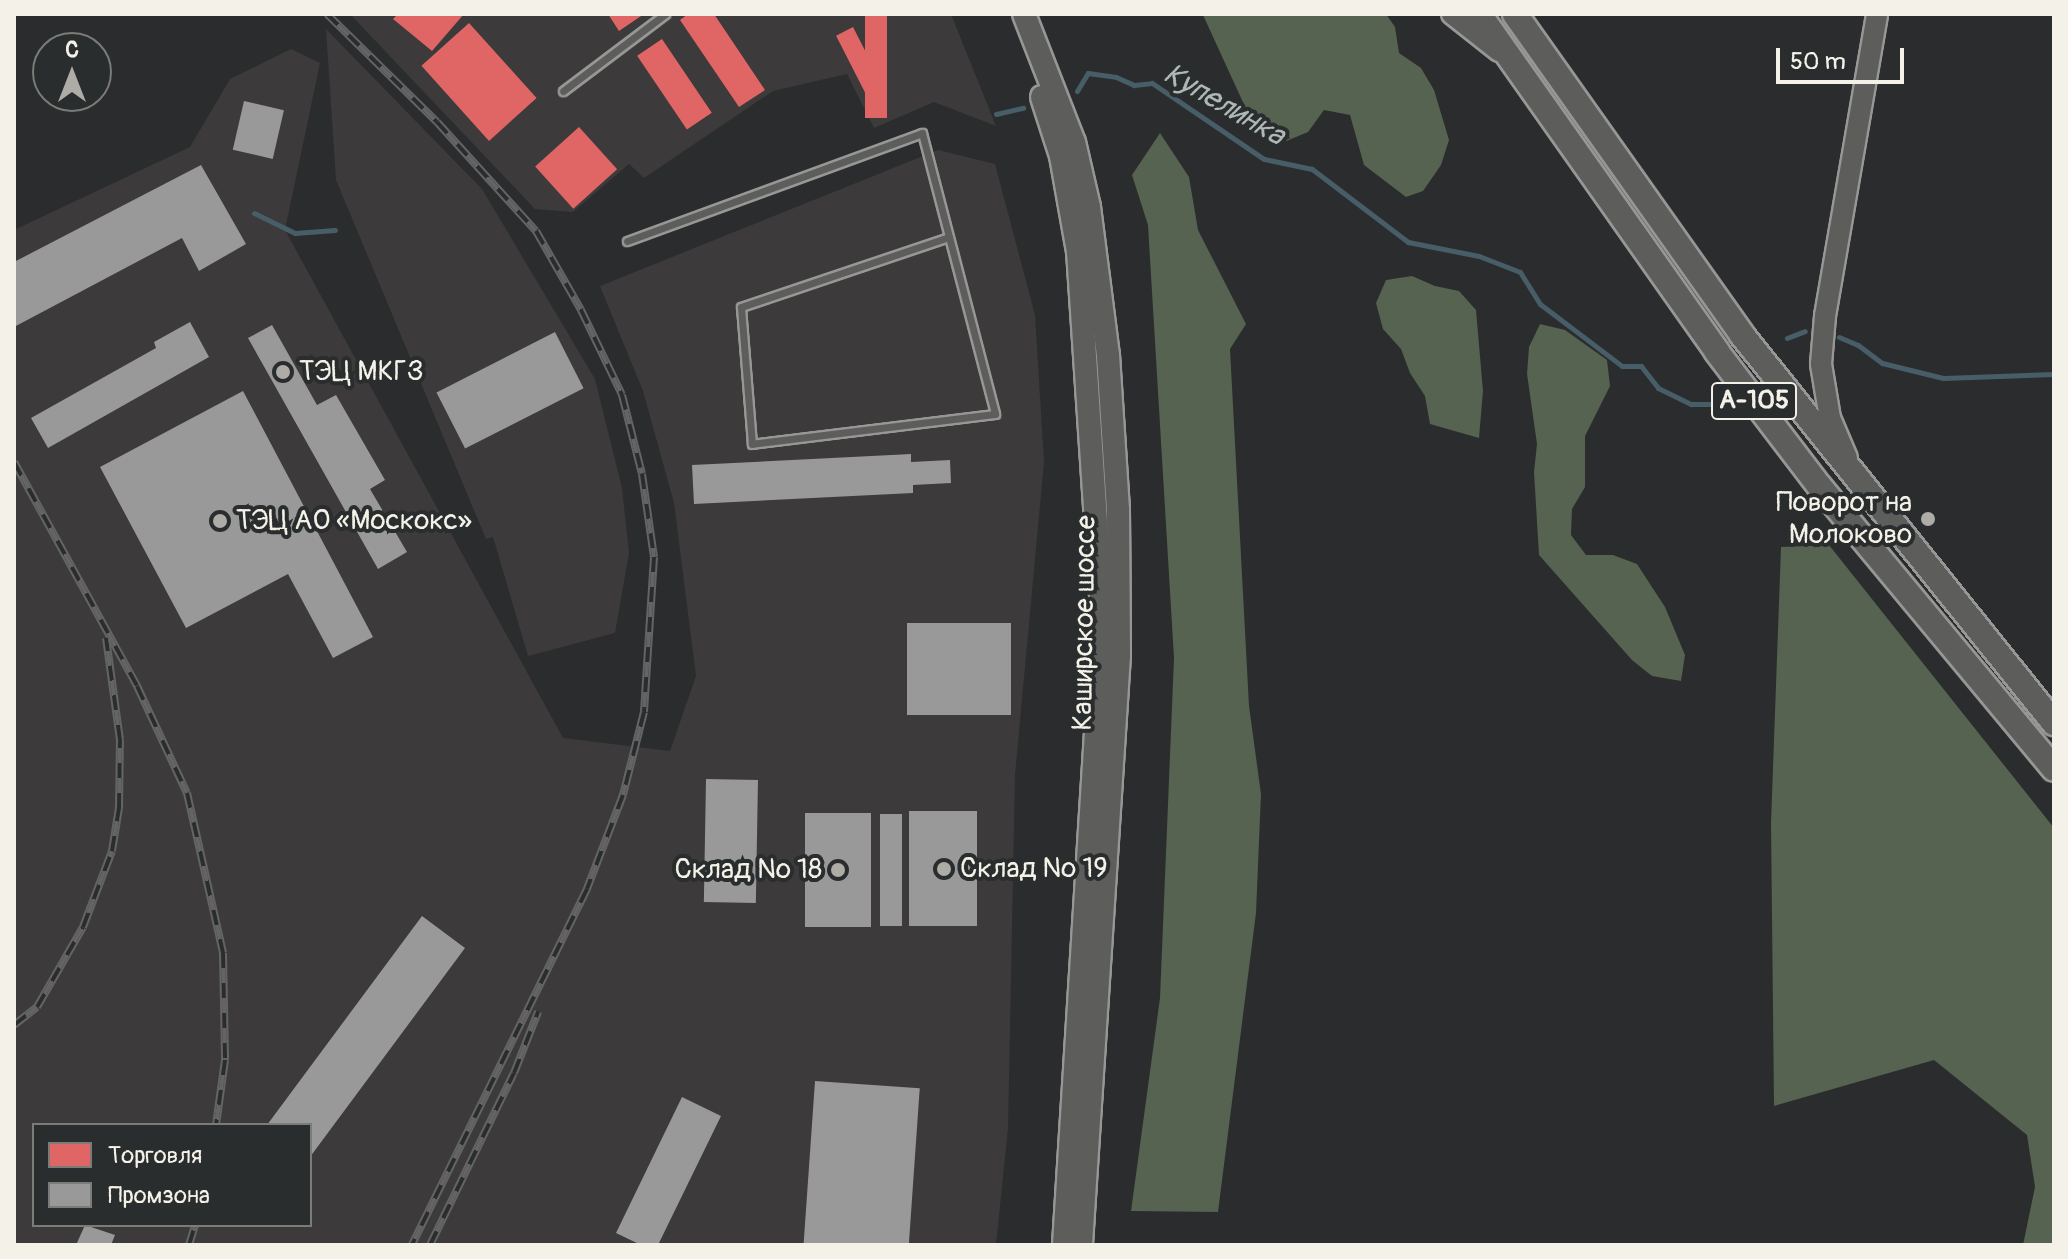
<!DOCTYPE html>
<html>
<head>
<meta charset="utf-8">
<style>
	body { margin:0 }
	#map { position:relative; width:2068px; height:1259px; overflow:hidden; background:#2b2c2d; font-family:Pangolin,sans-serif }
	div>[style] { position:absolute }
	.built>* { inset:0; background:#3c3a3a }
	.green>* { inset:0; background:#556350 }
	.shops>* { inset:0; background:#e06666; transform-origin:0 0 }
	.industry>* { inset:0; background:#999; transform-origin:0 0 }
	.stream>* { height:5px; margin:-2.5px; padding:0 2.5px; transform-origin:2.5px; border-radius:2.5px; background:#475e68 }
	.roads { filter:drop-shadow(2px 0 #979796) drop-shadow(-2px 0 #979796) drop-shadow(0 2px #979796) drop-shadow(0 -2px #979796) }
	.service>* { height:7px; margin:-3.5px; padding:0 3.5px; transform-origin:3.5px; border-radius:3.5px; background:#5d5d5c }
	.secondary>* { height:20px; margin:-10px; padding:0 10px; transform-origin:10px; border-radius:10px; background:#5d5d5c }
	.primary>* { height:22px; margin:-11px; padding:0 11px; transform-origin:11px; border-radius:11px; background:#5d5d5c }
	.trunk>* { height:24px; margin:-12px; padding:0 12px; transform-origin:12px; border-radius:12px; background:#5d5d5c }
	.rail>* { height:8px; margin-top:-4px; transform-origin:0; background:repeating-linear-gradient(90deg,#2a2d2e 0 15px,#646464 0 30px); box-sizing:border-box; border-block:2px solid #646464 }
	.dots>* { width:22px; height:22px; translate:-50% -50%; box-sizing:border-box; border:4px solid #2a2d2e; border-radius:50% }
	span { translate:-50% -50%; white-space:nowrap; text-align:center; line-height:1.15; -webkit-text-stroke:8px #2a2d2e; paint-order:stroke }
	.shield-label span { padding:2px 6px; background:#2a2d2e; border:2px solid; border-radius:6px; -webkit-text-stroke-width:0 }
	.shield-label { font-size:26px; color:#f4f1e8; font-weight:700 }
	.poi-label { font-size:28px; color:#f4f1e8 }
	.left { translate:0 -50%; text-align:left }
	.right { translate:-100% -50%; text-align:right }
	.street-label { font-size:28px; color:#f4f1e8 }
	.water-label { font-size:30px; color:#b0b8b7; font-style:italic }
	.frame { position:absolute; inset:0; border:16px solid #f4f1e8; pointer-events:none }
	.legend { position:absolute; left:32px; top:1123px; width:280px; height:104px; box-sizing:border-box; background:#2a2d2e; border:2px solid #7b7b78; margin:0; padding:10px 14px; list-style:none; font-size:24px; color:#f4f1e8 }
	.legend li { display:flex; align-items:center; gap:16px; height:40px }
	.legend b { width:40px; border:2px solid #7b7b78 }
	.north { position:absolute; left:32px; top:32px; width:80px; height:80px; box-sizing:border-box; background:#2a2d2e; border:2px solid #7b7b78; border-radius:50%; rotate:0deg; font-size:22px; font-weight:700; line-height:32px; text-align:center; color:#f4f1e8 }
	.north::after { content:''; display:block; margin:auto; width:28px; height:36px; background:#aeaca7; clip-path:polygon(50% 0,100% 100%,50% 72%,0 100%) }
	.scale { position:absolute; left:1776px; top:48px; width:128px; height:36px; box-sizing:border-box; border:4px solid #f4f1e8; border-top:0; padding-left:10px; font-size:24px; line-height:28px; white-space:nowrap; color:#f4f1e8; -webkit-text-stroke:6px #2a2d2e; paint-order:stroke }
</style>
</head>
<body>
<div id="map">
	<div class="built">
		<i style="clip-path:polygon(350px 14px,951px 14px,996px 126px,934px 102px,874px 128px,847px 74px,773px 91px,644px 178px,629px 164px,573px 212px,535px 209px)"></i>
		<i style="clip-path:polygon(326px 29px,482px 189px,595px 379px,622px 488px,629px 553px,615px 633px,528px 656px,493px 537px,486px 539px,336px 180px)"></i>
		<i style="clip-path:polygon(evenodd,291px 49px,320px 63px,285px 230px,563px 738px,670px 751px,696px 676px,674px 503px,643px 391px,600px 286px,938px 150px,995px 164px,1035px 315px,1044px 462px,1015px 775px,1008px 1129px,996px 1245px,14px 1245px,14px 230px,190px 147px,230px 79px,291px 49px,34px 1125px,310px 1125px,310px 1225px,34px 1225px,34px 1125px)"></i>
	</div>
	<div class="green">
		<i style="clip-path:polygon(1386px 14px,1395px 27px,1399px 53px,1421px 68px,1434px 90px,1449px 140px,1441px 165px,1423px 191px,1406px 197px,1364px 165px,1350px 115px,1324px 110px,1308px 132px,1284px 142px,1258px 135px,1203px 15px)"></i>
		<i style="clip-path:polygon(1160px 133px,1189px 177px,1198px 230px,1246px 324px,1230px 349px,1249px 706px,1261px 794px,1256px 913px,1218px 1212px,1131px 1211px,1160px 998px,1174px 658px,1148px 225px,1132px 175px)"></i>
		<i style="clip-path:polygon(1412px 276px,1435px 286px,1459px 291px,1476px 310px,1483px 391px,1479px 438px,1430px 424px,1425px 396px,1410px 373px,1401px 349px,1383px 329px,1376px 303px,1386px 280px)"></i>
		<i style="clip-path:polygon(1540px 324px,1565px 330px,1607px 360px,1610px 386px,1585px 436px,1585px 487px,1572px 509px,1571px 535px,1586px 555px,1613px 555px,1637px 564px,1665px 607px,1685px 655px,1681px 681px,1652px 676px,1632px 660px,1539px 555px,1534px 472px,1537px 444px,1527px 374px,1529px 347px)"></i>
		<i style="clip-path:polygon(1829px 545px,2054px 828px,2054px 1245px,2023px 1245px,2035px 1187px,2027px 1135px,1934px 1060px,1774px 1106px,1771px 823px,1781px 547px)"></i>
	</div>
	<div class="shops">
		<i style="clip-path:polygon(398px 14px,464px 14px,432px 51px,393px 19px)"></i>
		<i style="clip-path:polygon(608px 14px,644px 14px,619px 31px)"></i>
		<i style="clip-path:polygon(688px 14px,714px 14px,765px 90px,739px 107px,680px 20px)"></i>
		<i style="left:865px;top:14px;width:22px;height:104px"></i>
		<i style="left:469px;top:23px;width:101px;height:64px;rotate:48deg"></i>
		<i style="left:853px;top:27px;width:75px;height:19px;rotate:63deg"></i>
		<i style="left:662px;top:39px;width:89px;height:30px;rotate:56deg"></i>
		<i style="left:579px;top:127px;width:57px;height:59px;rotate:48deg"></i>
	</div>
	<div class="industry">
		<i style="left:244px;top:101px;width:41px;height:50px;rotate:13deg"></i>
		<i style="clip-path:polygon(201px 165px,246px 244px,199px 271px,182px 238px,14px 327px,14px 262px)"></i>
		<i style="clip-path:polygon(190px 322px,209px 357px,48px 448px,31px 418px,156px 348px,154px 342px)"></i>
		<i style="clip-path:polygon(272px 325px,317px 405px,336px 395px,385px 480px,370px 489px,407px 552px,378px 569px,248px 338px)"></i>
		<i style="left:555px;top:332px;width:63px;height:133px;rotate:63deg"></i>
		<i style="clip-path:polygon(243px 391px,373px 637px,333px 658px,288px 574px,186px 628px,100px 467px)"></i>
		<i style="clip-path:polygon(911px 454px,911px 462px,950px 460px,951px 483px,913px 485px,913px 493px,694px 504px,692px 465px)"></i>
		<i style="left:907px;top:623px;width:104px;height:92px"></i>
		<i style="left:706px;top:779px;width:52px;height:123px;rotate:1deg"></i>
		<i style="left:977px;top:811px;width:115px;height:68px;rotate:90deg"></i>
		<i style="left:805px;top:813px;width:66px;height:114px"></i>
		<i style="left:880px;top:814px;width:22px;height:112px"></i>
		<i style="clip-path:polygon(422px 916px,465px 948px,310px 1157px,310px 1125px,267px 1125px)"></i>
		<i style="left:815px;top:1081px;width:105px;height:164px;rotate:4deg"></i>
		<i style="clip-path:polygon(682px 1097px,721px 1116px,658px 1245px,641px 1245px,616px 1233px)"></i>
		<i style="clip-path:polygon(85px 1225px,115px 1235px,111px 1245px,76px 1245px)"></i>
	</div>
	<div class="stream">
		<i style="left:1077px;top:91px;width:21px;rotate:-59deg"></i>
		<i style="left:1088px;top:73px;width:28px;rotate:8deg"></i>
		<i style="left:1116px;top:77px;width:20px;rotate:24deg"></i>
		<i style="left:1134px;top:85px;width:18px;rotate:-6deg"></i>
		<i style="left:1152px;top:83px;width:135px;rotate:34.2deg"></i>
		<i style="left:1264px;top:159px;width:49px;rotate:11.8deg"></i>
		<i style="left:1312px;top:169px;width:121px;rotate:37.2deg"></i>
		<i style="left:1408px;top:242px;width:72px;rotate:11.2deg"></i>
		<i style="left:1479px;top:256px;width:44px;rotate:21.3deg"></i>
		<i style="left:1520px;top:272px;width:38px;rotate:58deg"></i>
		<i style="left:1540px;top:304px;width:103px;rotate:37.1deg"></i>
		<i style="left:1622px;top:366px;width:19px"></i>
		<i style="left:1641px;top:366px;width:28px;rotate:52deg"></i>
		<i style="left:1658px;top:388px;width:37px;rotate:26deg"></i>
		<i style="left:1691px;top:404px;width:20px"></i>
		<i style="left:996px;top:114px;width:28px;rotate:-13deg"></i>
		<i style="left:254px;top:213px;width:46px;rotate:26deg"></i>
		<i style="left:295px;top:233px;width:40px;rotate:-4.3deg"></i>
		<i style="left:1839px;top:337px;width:21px;rotate:23deg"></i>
		<i style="left:1858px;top:345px;width:30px;rotate:37deg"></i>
		<i style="left:1882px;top:363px;width:63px;rotate:13.8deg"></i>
		<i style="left:1943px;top:378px;width:111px;rotate:-2.1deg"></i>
		<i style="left:1787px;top:338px;width:19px;rotate:-21deg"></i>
	</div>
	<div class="roads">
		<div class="service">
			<i style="left:563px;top:91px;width:128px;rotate:-37deg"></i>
			<i style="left:627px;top:241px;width:314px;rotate:-20.1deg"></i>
			<i style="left:922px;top:133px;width:290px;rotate:75.4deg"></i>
			<i style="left:995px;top:414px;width:245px;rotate:173deg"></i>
			<i style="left:752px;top:444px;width:137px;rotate:-94.6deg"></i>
			<i style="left:741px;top:307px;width:219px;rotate:-18.6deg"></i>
		</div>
		<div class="secondary">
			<i style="left:1452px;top:14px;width:60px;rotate:38.2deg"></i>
			<i style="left:1847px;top:458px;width:43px;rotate:-113deg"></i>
			<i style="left:1830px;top:418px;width:55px;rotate:-99.5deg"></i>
			<i style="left:1821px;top:364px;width:48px;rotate:-85.2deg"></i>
			<i style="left:1825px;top:316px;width:306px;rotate:-80.2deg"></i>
		</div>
		<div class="primary">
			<i style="left:1024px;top:14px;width:137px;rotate:68.7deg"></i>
			<i style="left:1074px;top:142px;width:67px;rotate:77deg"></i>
			<i style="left:1089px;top:207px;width:149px;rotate:82.7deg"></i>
			<i style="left:1108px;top:355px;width:155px;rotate:86.3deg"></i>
			<i style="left:1118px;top:510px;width:145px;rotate:89.6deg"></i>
			<i style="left:1119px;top:655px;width:591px;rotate:93.69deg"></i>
			<i style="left:1042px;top:97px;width:62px;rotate:72.1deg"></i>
			<i style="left:1061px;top:156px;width:97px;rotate:79.9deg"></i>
			<i style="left:1078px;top:251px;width:343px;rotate:86.2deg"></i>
			<i style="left:1101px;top:593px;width:75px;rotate:90.8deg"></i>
			<i style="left:1100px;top:668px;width:578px;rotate:93.57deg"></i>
		</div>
		<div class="trunk">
			<i style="left:1479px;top:14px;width:413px;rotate:54.8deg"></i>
			<i style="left:1717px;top:352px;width:170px;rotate:52.7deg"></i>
			<i style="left:1820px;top:487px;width:366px;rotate:50.3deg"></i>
			<i style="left:1515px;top:14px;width:393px;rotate:54.7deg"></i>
			<i style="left:1742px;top:335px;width:498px;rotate:51.2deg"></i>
		</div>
	</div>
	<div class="rail">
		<i style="left:327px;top:14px;width:154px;rotate:44.5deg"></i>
		<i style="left:437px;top:122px;width:147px;rotate:47.8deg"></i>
		<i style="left:536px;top:231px;width:91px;rotate:60.3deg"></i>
		<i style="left:581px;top:310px;width:94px;rotate:64.2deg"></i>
		<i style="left:622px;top:395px;width:81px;rotate:75.8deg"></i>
		<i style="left:642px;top:474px;width:84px;rotate:81.8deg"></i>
		<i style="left:654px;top:557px;width:155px;rotate:93.7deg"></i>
		<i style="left:644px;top:712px;width:86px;rotate:104.2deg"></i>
		<i style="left:623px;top:795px;width:101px;rotate:111deg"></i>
		<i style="left:587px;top:889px;width:397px;rotate:116.2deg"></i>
		<i style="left:14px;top:462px;width:256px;rotate:61.2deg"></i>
		<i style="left:137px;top:686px;width:118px;rotate:65deg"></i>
		<i style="left:187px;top:793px;width:164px;rotate:77.3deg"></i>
		<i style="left:223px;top:953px;width:107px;rotate:88.9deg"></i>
		<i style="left:225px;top:1060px;width:66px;rotate:97.9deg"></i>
		<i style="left:14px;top:1025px;width:29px;rotate:-38deg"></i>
		<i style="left:37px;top:1007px;width:92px;rotate:-60.1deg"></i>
		<i style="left:83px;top:927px;width:81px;rotate:-69.1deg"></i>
		<i style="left:112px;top:851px;width:44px;rotate:-80.8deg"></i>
		<i style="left:119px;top:808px;width:68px;rotate:-89.2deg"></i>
		<i style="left:120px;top:740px;width:103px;rotate:-97.8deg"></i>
		<i style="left:189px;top:1245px;width:21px;rotate:-73deg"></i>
		<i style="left:430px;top:1245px;width:191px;rotate:-64deg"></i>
		<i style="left:514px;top:1073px;width:66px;rotate:-68.5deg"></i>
	</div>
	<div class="dots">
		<i style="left:283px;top:372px;background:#aeaca7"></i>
		<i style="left:1928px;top:519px;background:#aeaca7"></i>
		<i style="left:220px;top:521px;background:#aeaca7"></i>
		<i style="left:944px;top:869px;background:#aeaca7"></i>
		<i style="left:838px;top:870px;background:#aeaca7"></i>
	</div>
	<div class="shield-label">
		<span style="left:1754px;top:401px">А-105</span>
	</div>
	<div class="poi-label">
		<span class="left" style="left:299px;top:372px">ТЭЦ МКГЗ</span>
		<span class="right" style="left:1912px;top:519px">Поворот на<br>Молоково</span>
		<span class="left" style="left:236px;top:521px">ТЭЦ АО «Москокс»</span>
		<span class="left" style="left:960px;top:869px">Склад № 19</span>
		<span class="right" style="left:822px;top:870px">Склад № 18</span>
	</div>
	<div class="street-label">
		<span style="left:1085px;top:623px;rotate:-89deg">Каширское шоссе</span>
	</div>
	<div class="water-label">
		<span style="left:1224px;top:105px;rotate:30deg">Купелинка</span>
	</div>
	<div class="frame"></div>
	<ul class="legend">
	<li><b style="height:22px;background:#e06666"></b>Торговля</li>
	<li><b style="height:22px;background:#999"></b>Промзона</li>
	</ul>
	<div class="north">С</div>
	<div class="scale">50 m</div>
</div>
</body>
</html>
